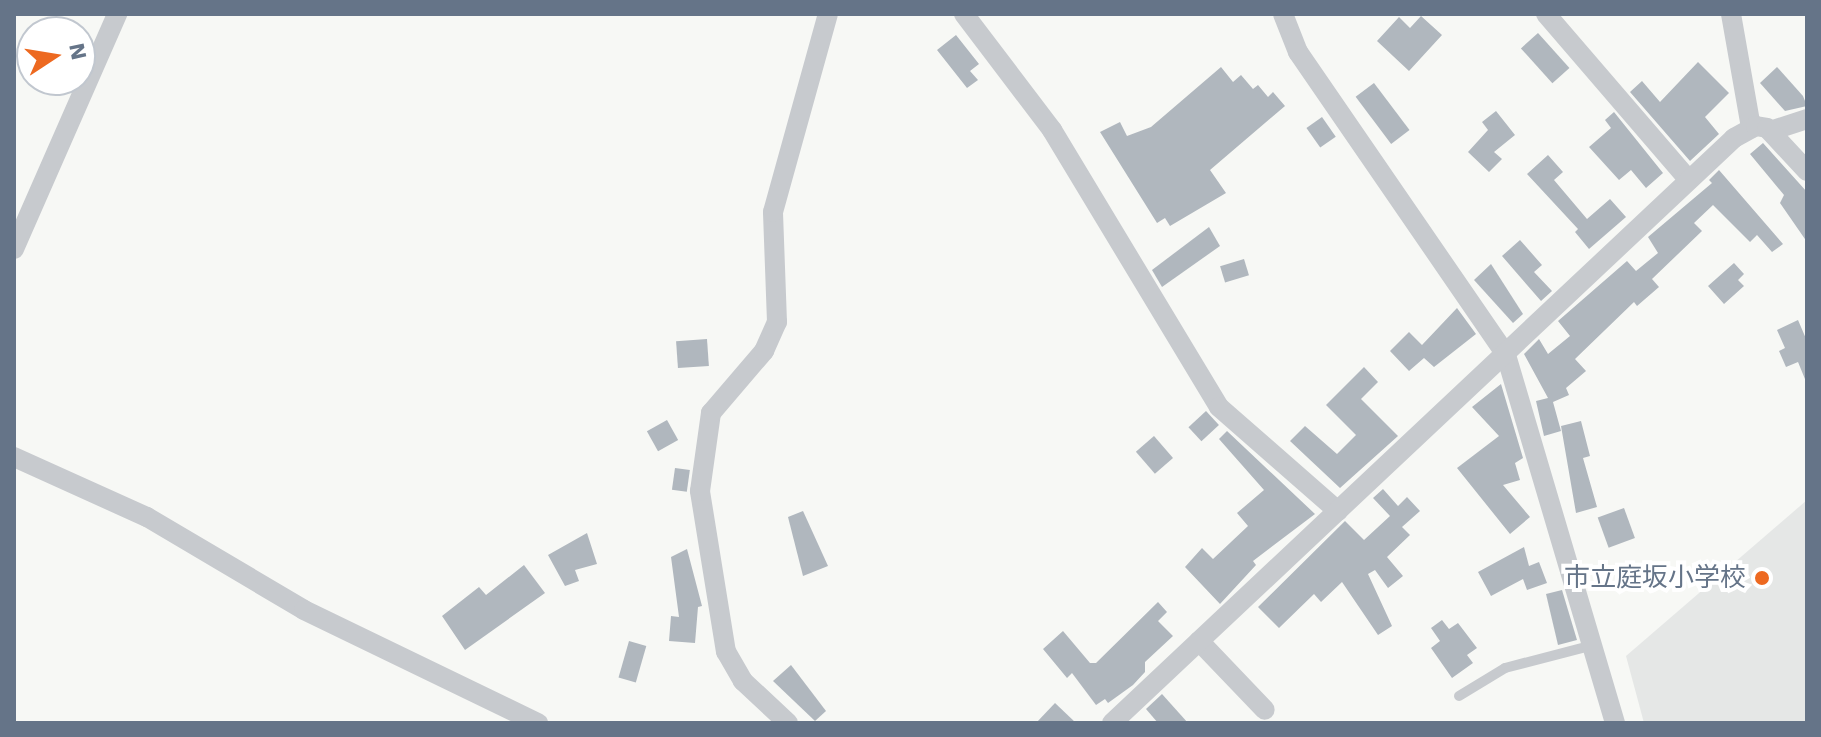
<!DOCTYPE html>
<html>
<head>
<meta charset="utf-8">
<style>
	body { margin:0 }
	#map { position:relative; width:1821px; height:737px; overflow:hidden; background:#f7f8f5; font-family:"Work Sans","Noto Sans JP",sans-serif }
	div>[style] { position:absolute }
	.built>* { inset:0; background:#e5e7e6 }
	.building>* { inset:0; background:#b0b7be; transform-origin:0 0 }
	.service>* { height:10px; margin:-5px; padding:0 5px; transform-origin:5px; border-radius:5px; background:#c7cace }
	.minor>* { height:20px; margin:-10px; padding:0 10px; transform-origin:10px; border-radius:10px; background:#c7cace }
	.dots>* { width:22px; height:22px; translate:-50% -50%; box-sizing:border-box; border:4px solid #fff; border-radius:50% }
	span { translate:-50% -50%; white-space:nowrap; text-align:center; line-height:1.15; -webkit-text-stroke:8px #fff; paint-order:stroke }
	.poi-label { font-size:26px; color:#657488 }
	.right { translate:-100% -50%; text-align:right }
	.frame { position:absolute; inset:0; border:16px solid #657488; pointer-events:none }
	.north { position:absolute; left:16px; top:16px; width:80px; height:80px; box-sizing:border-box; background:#fff; border:2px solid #c1c7cf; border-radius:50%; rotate:78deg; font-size:22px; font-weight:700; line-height:32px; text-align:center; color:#657488 }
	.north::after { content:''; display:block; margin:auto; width:28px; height:36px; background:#ed6920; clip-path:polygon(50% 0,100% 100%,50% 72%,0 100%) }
</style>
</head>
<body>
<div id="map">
	<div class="built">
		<i style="clip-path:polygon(1807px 500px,1807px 723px,1644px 723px,1626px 656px)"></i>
	</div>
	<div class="building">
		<i style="clip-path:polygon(1421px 16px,1442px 35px,1409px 71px,1377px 41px,1399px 17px,1410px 28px)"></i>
		<i style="left:1538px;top:33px;width:47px;height:23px;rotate:48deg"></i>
		<i style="clip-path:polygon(956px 35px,979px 64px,970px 71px,978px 80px,967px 88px,937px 50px)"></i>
		<i style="clip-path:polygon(1698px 62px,1729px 93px,1705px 117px,1719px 134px,1690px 161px,1630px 92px,1642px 81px,1660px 102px)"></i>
		<i style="clip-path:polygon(1221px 67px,1233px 82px,1241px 75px,1253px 89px,1258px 85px,1268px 97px,1273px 92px,1285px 106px,1210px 170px,1226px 193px,1170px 226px,1165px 218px,1157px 223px,1100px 132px,1120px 122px,1127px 136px,1151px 127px)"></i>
		<i style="clip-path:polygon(1777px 67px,1803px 96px,1807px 106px,1785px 111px,1760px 83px)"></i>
		<i style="left:1374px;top:83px;width:59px;height:23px;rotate:53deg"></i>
		<i style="clip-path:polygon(1496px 111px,1515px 135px,1494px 152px,1502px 159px,1489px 172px,1468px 152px,1488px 130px,1482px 122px)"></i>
		<i style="clip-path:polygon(1614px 112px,1663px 173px,1646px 188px,1631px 170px,1619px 180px,1589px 147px,1611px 128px,1605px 120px)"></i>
		<i style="left:1322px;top:117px;width:24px;height:19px;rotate:55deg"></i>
		<i style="clip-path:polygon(1763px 143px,1807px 192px,1807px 242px,1780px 203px,1784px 195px,1750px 154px)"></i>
		<i style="clip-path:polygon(1548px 155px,1563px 172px,1554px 180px,1587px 219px,1610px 199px,1626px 217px,1589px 249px,1575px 232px,1578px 229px,1527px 174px)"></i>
		<i style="clip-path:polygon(1719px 170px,1783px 244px,1772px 252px,1757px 235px,1750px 242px,1713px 205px,1694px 223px,1702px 231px,1652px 279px,1659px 287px,1637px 306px,1634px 302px,1575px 359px,1586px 371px,1566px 388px,1569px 395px,1553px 402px,1561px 431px,1544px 436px,1536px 401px,1548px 398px,1524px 354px,1539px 339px,1548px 354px,1570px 336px,1558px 321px,1627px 261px,1636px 271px,1658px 253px,1648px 237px,1712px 183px,1709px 180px)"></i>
		<i style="clip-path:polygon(1209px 227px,1220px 246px,1162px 287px,1152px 270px)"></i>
		<i style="clip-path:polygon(1520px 240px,1542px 265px,1534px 272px,1552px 291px,1541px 301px,1502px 256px)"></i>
		<i style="left:1244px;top:259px;width:17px;height:25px;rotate:73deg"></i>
		<i style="clip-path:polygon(1734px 263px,1744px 274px,1738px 280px,1744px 286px,1724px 304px,1708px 286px)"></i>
		<i style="clip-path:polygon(1491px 264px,1523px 314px,1513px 323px,1474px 280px)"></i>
		<i style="clip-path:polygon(1457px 308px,1476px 334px,1434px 367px,1424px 358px,1409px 371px,1390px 351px,1409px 332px,1422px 345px)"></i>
		<i style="clip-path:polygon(1798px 320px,1807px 341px,1807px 384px,1798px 362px,1786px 367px,1779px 351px,1785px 348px,1777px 330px)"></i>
		<i style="left:707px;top:339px;width:27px;height:31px;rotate:86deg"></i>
		<i style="clip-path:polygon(1364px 367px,1378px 382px,1361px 399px,1398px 436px,1340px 488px,1290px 441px,1305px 426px,1337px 454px,1356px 435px,1326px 405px)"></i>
		<i style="clip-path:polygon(1501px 384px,1523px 458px,1515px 463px,1520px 480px,1503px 485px,1530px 517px,1510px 534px,1457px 468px,1499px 436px,1472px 407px)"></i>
		<i style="left:1206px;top:411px;width:19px;height:24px;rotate:47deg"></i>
		<i style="left:667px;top:420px;width:23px;height:23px;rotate:61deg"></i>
		<i style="clip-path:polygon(1581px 421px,1590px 456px,1583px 458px,1597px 507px,1576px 513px,1561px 426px)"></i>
		<i style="clip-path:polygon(1227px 431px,1315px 514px,1253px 561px,1256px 565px,1220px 604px,1185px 567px,1202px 548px,1213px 559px,1248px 526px,1237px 513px,1264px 490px,1219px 439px)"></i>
		<i style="left:1154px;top:436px;width:29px;height:24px;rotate:49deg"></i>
		<i style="left:675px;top:468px;width:15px;height:22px;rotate:8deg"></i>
		<i style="clip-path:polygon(1383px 489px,1398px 506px,1407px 497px,1420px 511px,1402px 527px,1410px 535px,1387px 557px,1403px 576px,1388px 588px,1375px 570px,1368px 574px,1392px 626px,1378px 635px,1342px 582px,1321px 602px,1314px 594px,1279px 628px,1258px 607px,1345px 521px,1364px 540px,1390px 516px,1373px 498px)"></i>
		<i style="left:1624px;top:508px;width:32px;height:28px;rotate:70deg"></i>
		<i style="clip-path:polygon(803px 511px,828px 566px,803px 576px,788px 517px)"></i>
		<i style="clip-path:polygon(587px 533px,597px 564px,575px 570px,579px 581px,565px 586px,548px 555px)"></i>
		<i style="clip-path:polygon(1524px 547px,1529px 566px,1539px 562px,1547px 583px,1527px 590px,1523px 579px,1491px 596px,1478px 572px)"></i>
		<i style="clip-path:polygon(687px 549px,702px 606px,698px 607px,695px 643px,669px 641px,671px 616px,679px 617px,671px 557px)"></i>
		<i style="clip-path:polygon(524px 565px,545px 593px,465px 650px,442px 616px,479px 587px,486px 595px)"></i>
		<i style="clip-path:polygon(1562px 590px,1577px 640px,1558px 645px,1546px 594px)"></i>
		<i style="clip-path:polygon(1158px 602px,1167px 612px,1158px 621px,1173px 636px,1145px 662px,1145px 672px,1133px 685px,1108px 703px,1105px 699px,1096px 705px,1072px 673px,1067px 678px,1043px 649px,1063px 631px,1090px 663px,1096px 663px)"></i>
		<i style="clip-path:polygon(1442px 620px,1449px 629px,1458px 623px,1477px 648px,1467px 655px,1473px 663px,1452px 678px,1431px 648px,1440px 641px,1431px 628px)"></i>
		<i style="left:629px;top:641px;width:18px;height:38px;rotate:16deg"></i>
		<i style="clip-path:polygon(791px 665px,826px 711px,815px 721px,773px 681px)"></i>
		<i style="clip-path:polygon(1162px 694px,1188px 723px,1158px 723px,1146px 709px)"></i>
		<i style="clip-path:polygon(1055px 703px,1076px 723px,1036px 723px)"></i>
	</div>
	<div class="service">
		<i style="left:1459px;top:696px;width:54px;rotate:-31.3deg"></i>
		<i style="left:1505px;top:668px;width:91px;rotate:-14.6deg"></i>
	</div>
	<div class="minor">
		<i style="left:964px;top:14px;width:146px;rotate:52.8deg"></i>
		<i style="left:1052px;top:130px;width:323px;rotate:58.9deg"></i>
		<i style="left:1219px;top:407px;width:158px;rotate:41.2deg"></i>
		<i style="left:1283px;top:14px;width:41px;rotate:68.5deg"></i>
		<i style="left:1298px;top:52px;width:368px;rotate:55.5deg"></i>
		<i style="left:1506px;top:355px;width:384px;rotate:73.5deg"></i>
		<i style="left:1546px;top:14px;width:219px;rotate:49.3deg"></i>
		<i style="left:1731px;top:14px;width:116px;rotate:80deg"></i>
		<i style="left:1770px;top:131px;width:39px;rotate:-18deg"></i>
		<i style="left:14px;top:249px;width:257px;rotate:-66.3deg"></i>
		<i style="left:14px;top:457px;width:146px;rotate:24.3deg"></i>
		<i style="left:147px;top:517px;width:182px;rotate:30.6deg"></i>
		<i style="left:304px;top:610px;width:260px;rotate:25.8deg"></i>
		<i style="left:1199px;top:641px;width:95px;rotate:46.3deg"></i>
		<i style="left:788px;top:723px;width:62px;rotate:-137deg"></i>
		<i style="left:743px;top:681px;width:34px;rotate:-120deg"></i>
		<i style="left:726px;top:652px;width:163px;rotate:-99.2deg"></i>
		<i style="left:700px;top:491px;width:79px;rotate:-82deg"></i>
		<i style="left:711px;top:413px;width:82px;rotate:-49.5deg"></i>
		<i style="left:764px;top:351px;width:32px;rotate:-66deg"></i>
		<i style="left:777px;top:322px;width:110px;rotate:-92.1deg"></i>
		<i style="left:773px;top:212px;width:205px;rotate:-74.5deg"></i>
		<i style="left:1112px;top:723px;width:854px;rotate:-43.24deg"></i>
		<i style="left:1734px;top:138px;width:25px;rotate:-29deg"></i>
		<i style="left:1756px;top:126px;width:11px;rotate:10deg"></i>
		<i style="left:1767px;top:128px;width:59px;rotate:47.1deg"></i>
	</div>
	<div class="dots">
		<i style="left:1762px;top:578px;background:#ed6920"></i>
	</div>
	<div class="poi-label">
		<span class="right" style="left:1746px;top:578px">市立庭坂小学校</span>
	</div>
	<div class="frame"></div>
	<div class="north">N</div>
</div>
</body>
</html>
